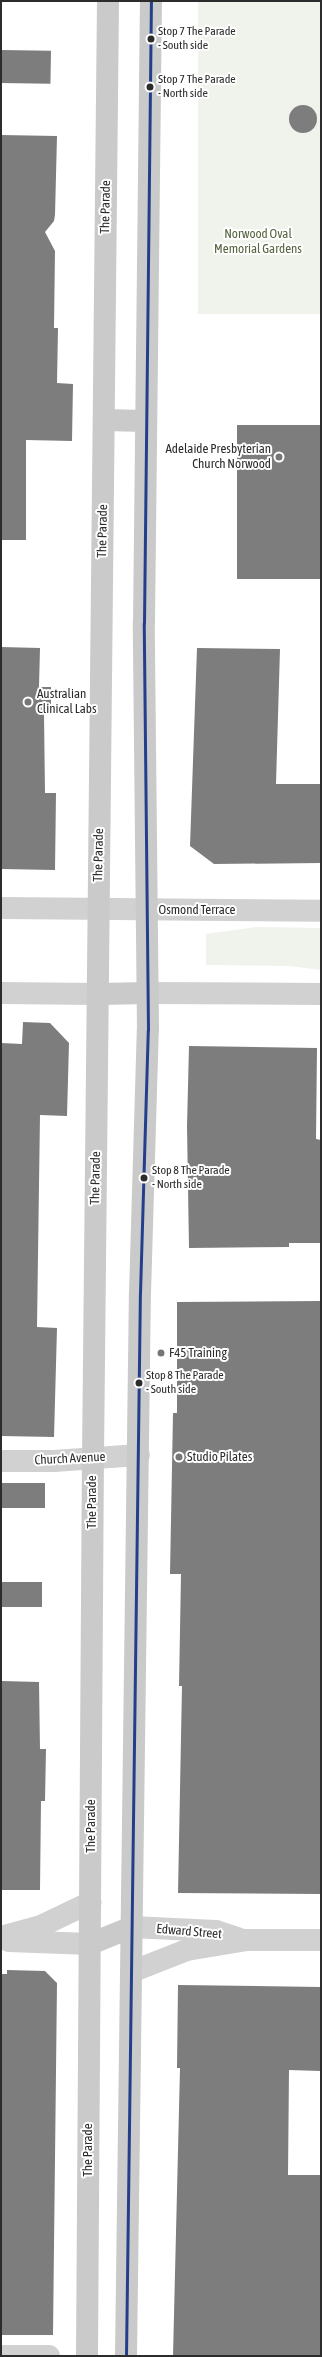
<!DOCTYPE html>
<html>
<head>
<meta charset="utf-8">
<style>
	body { margin:0 }
	#map { position:relative; width:322px; height:2357px; overflow:hidden; background:#fff; font-family:"Asap Condensed",sans-serif }
	div>[style] { position:absolute }
	.green>* { inset:0; background:#f0f3eb; transform-origin:0 0 }
	.building>* { inset:0; background:#7d7d7d; transform-origin:0 0 }
	.round { border-radius:50% }
	.pedestrian>* { height:22px; margin:-11px; padding:0 11px; transform-origin:11px; border-radius:11px; background:#d1d1d1 }
	.minor>* { height:22px; margin:-11px; padding:0 11px; transform-origin:11px; border-radius:11px; background:#d1d1d1 }
	.tertiary>* { height:22px; margin:-11px; padding:0 11px; transform-origin:11px; border-radius:11px; background:#d1d1d1 }
	.secondary>* { height:22px; margin:-11px; padding:0 11px; transform-origin:11px; border-radius:11px; background:#cacaca }
	.bus-1>* { height:3px; margin:-1.5px; padding:0 1.5px; transform-origin:1.5px; border-radius:1.5px; background:#243e8c }
	.dots>* { width:11px; height:11px; translate:-50% -50%; box-sizing:border-box; border:2px solid #fff; border-radius:50% }
	span { translate:-50% -50%; white-space:nowrap; text-align:center; line-height:1.15; -webkit-text-stroke:4px #fff; paint-order:stroke }
	.bus-label { font-size:12px; color:#2c2c2c }
	.left { translate:0 -50%; text-align:left }
	.street-label { font-size:13px; color:#2c2c2c }
	.park-label { font-size:13px; color:#55643e }
	.poi-label { font-size:13px; color:#2c2c2c }
	.right { translate:-100% -50%; text-align:right }
	.frame { position:absolute; inset:0; border:2px solid #2c2c2c; pointer-events:none }
</style>
</head>
<body>
<div id="map">
	<div class="green">
		<i style="left:198px;top:1px;width:123px;height:313px"></i>
		<i style="clip-path:polygon(256px 927px,321px 928px,321px 970px,290px 966px,206px 965px,206px 934px)"></i>
	</div>
	<div class="building">
		<i style="left:1px;top:50px;width:50px;height:33px;rotate:1deg"></i>
		<i class="round" style="left:289px;top:105px;width:28px;height:28px"></i>
		<i style="clip-path:polygon(1px 135px,57px 136px,55px 215px,54px 221px,45px 232px,55px 251px,54px 328px,58px 328px,57px 383px,73px 384px,72px 441px,26px 440px,26px 540px,1px 540px)"></i>
		<i style="left:237px;top:425px;width:84px;height:154px"></i>
		<i style="clip-path:polygon(1px 647px,40px 648px,39px 687px,51px 687px,51px 714px,44px 714px,45px 793px,56px 793px,55px 870px,1px 869px)"></i>
		<i style="clip-path:polygon(197px 648px,280px 649px,276px 784px,321px 784px,321px 863px,214px 864px,190px 846px)"></i>
		<i style="clip-path:polygon(23px 1022px,50px 1023px,69px 1043px,67px 1116px,40px 1115px,37px 1327px,57px 1328px,54px 1437px,1px 1436px,1px 1043px,22px 1044px)"></i>
		<i style="clip-path:polygon(189px 1046px,317px 1048px,316px 1139px,321px 1140px,321px 1243px,289px 1243px,289px 1247px,189px 1248px,187px 1126px)"></i>
		<i style="clip-path:polygon(321px 1301px,321px 1894px,178px 1893px,182px 1686px,179px 1686px,181px 1574px,170px 1574px,173px 1413px,177px 1413px,177px 1302px)"></i>
		<i style="left:1px;top:1483px;width:44px;height:25px"></i>
		<i style="left:1px;top:1582px;width:41px;height:25px"></i>
		<i style="clip-path:polygon(1px 1681px,39px 1682px,40px 1749px,46px 1749px,45px 1801px,41px 1801px,40px 1890px,1px 1890px)"></i>
		<i style="clip-path:polygon(7px 1970px,45px 1971px,57px 1983px,53px 2335px,1px 2335px,1px 1974px,7px 1974px)"></i>
		<i style="clip-path:polygon(178px 1985px,321px 1987px,321px 2071px,289px 2070px,288px 2175px,321px 2175px,321px 2356px,173px 2356px,180px 2068px,177px 2068px)"></i>
	</div>
	<div class="pedestrian">
		<i style="left:1px;top:2356px;width:48px"></i>
	</div>
	<div class="minor">
		<i style="left:1px;top:1461px;width:53px"></i>
		<i style="left:54px;top:1461px;width:85px;rotate:-4deg"></i>
		<i style="left:132px;top:1927px;width:84px;rotate:2.7deg"></i>
		<i style="left:216px;top:1931px;width:23px;rotate:18deg"></i>
		<i style="left:1px;top:1937px;width:41px;rotate:-15.4deg"></i>
		<i style="left:41px;top:1926px;width:55px;rotate:-25.6deg"></i>
		<i style="left:9px;top:1941px;width:81px;rotate:2.1deg"></i>
		<i style="left:131px;top:1972px;width:60px;rotate:-21.4deg"></i>
		<i style="left:187px;top:1950px;width:61px;rotate:-9.5deg"></i>
		<i style="left:247px;top:1940px;width:74px"></i>
	</div>
	<div class="tertiary">
		<i style="left:1px;top:908px;width:320px;rotate:0.5deg"></i>
		<i style="left:1px;top:993px;width:97px;rotate:0.6deg"></i>
		<i style="left:148px;top:993px;width:173px;rotate:0.3deg"></i>
	</div>
	<div class="secondary">
		<i style="left:104px;top:420px;width:41px;rotate:1.4deg"></i>
		<i style="left:98px;top:994px;width:50px;rotate:-1.1deg"></i>
		<i style="left:90px;top:1944px;width:45px;rotate:-22deg"></i>
		<i style="left:87px;top:2356px;width:899px;rotate:-89.62deg"></i>
		<i style="left:93px;top:1457px;width:1456px;rotate:-89.41deg"></i>
		<i style="left:126px;top:2356px;width:1063px;rotate:-89.25deg"></i>
		<i style="left:140px;top:1293px;width:263px;rotate:-88.3deg"></i>
		<i style="left:148px;top:1030px;width:407px;rotate:-90.6deg"></i>
		<i style="left:144px;top:623px;width:622px;rotate:-89.36deg"></i>
	</div>
	<div class="bus-1">
		<i style="left:126px;top:2356px;width:1063px;rotate:-89.25deg"></i>
		<i style="left:140px;top:1293px;width:263px;rotate:-88.3deg"></i>
		<i style="left:148px;top:1030px;width:407px;rotate:-90.6deg"></i>
		<i style="left:144px;top:623px;width:622px;rotate:-89.36deg"></i>
	</div>
	<div class="dots">
		<i style="left:151px;top:39px;background:#2c2c2c"></i>
		<i style="left:150px;top:87px;background:#2c2c2c"></i>
		<i style="left:279px;top:457px;background:#767676"></i>
		<i style="left:28px;top:702px;background:#767676"></i>
		<i style="left:144px;top:1178px;background:#2c2c2c"></i>
		<i style="left:161px;top:1353px;background:#767676"></i>
		<i style="left:139px;top:1383px;background:#2c2c2c"></i>
		<i style="left:179px;top:1457px;background:#767676"></i>
	</div>
	<div class="bus-label">
		<span class="left" style="left:158px;top:39px">Stop 7 The Parade<br>- South side</span>
		<span class="left" style="left:158px;top:87px">Stop 7 The Parade<br>- North side</span>
		<span class="left" style="left:152px;top:1178px">Stop 8 The Parade<br>- North side</span>
		<span class="left" style="left:146px;top:1383px">Stop 8 The Parade<br>- South side</span>
	</div>
	<div class="street-label">
		<span style="left:106px;top:207px;rotate:-89deg">The Parade</span>
		<span style="left:103px;top:531px;rotate:-89deg">The Parade</span>
		<span style="left:99px;top:855px;rotate:-89deg">The Parade</span>
		<span style="left:197px;top:910px">Osmond Terrace</span>
		<span style="left:96px;top:1178px;rotate:-89deg">The Parade</span>
		<span style="left:70px;top:1459px;rotate:-3deg">Church Avenue</span>
		<span style="left:92px;top:1502px;rotate:-90deg">The Parade</span>
		<span style="left:91px;top:1826px;rotate:-90deg">The Parade</span>
		<span style="left:189px;top:1932px;rotate:5deg">Edward Street</span>
		<span style="left:88px;top:2150px;rotate:-90deg">The Parade</span>
	</div>
	<div class="park-label">
		<span style="left:258px;top:242px">Norwood Oval<br>Memorial Gardens</span>
	</div>
	<div class="poi-label">
		<span class="right" style="left:271px;top:457px">Adelaide Presbyterian<br>Church Norwood</span>
		<span class="left" style="left:37px;top:702px">Australian<br>Clinical Labs</span>
		<span class="left" style="left:169px;top:1353px">F45 Training</span>
		<span class="left" style="left:187px;top:1457px">Studio Pilates</span>
	</div>
	<div class="frame"></div>
</div>
</body>
</html>
